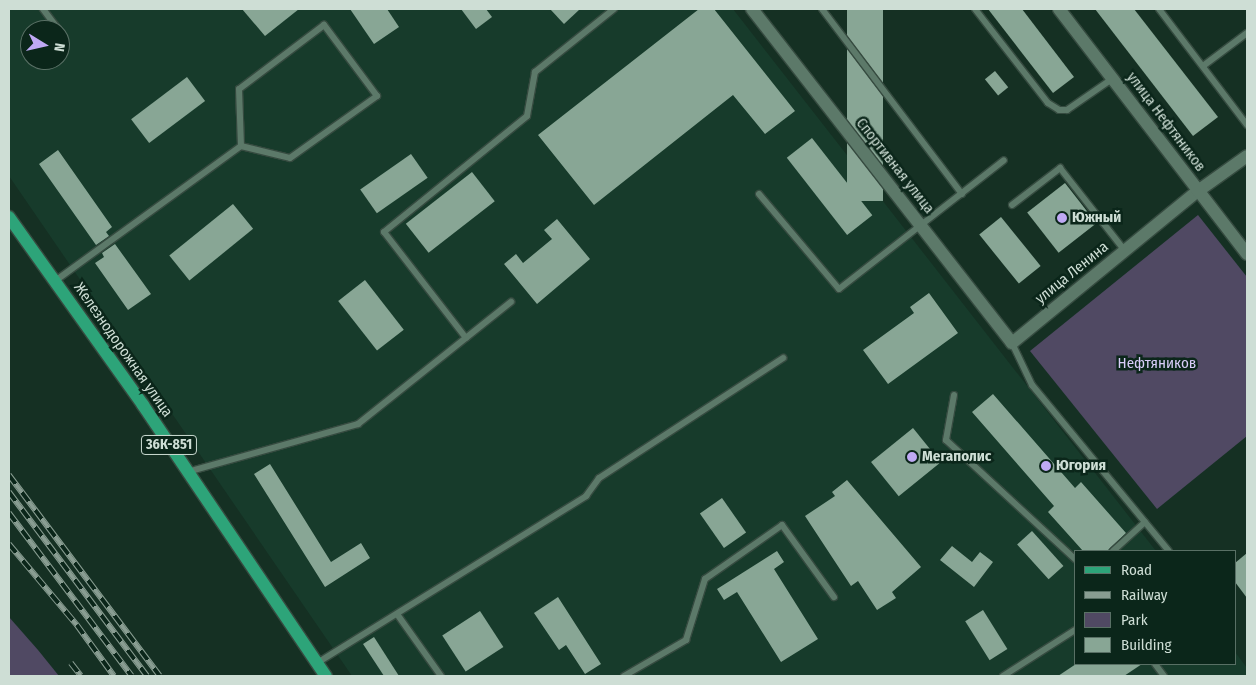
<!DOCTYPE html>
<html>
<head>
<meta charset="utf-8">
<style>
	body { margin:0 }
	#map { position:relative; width:1256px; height:685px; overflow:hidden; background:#153023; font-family:"Fira Sans Condensed",sans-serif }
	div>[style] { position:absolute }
	.built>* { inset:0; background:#173b2b }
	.green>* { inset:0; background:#504963 }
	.building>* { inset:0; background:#88a695; transform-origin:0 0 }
	.roads { filter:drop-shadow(1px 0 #364b40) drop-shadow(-1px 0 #364b40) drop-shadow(0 1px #364b40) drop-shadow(0 -1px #364b40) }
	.service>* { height:6px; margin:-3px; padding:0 3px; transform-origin:3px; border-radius:3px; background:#5c7969 }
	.minor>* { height:12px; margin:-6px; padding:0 6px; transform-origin:6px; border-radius:6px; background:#5c7969 }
	.primary>* { height:12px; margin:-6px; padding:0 6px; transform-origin:6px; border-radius:6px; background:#2da479 }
	.rail>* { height:5.5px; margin-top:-2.75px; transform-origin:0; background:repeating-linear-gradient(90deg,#0b261a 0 11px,#899d92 0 22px); box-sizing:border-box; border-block:1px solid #899d92 }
	.dots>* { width:14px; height:14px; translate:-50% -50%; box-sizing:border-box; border:2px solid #0b261a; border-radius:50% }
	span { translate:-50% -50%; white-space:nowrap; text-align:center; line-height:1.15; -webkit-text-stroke:5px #0b261a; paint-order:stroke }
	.shield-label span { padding:1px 4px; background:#0b261a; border:1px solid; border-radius:4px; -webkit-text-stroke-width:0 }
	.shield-label { font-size:14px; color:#ceded5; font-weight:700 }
	.street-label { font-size:15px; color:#ceded5 }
	.poi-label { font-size:15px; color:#ceded5; font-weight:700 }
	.left { translate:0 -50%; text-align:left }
	.park-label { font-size:15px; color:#d9cdf9 }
	.frame { position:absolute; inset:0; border:10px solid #ceded5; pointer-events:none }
	.legend { position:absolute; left:1074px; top:550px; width:162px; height:115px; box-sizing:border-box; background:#0b261a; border:1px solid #597065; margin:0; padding:6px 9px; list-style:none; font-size:15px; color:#ceded5 }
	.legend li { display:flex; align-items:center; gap:10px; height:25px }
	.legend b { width:25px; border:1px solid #597065 }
	.north { position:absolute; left:20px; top:20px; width:50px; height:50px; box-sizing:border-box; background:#0b261a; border:1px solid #597065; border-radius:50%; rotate:99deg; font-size:14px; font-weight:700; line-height:20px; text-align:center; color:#ceded5 }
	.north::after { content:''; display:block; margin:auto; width:18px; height:22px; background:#bfa9f4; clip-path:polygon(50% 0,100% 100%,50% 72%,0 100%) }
</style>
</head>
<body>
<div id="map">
	<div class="built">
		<i style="clip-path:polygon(evenodd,9px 9px,733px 9px,1156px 551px,1075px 551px,1075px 664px,1235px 664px,1235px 652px,1247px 668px,1247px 676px,352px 676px,9px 176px,9px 9px,30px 30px,60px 30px,60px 60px,30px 60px,30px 30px)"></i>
	</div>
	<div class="green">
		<i style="clip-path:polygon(1198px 215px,1247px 277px,1247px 436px,1157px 509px,1030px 351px)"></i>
		<i style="clip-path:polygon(9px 617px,38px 650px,59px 676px,9px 676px)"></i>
	</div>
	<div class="building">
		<i style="clip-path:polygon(242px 9px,299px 9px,265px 36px)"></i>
		<i style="clip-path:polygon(350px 9px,387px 9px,399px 27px,374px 44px)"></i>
		<i style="clip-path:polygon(461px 9px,486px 9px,492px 17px,476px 29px)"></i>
		<i style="clip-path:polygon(550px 9px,580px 9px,564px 24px)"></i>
		<i style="clip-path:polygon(699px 9px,714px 9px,795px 111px,765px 134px,733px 95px,594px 205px,538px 135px)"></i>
		<i style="left:847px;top:9px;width:36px;height:192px"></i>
		<i style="clip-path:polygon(988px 9px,1022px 9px,1074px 77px,1053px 93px)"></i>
		<i style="clip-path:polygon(1095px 9px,1134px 9px,1218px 117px,1193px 136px)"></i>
		<i style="left:995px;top:71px;width:21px;height:13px;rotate:51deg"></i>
		<i style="left:187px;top:77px;width:30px;height:70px;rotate:53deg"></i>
		<i style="left:812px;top:138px;width:98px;height:32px;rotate:52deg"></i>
		<i style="clip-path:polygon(58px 150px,112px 227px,106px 232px,109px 236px,96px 245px,39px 164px)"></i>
		<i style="left:411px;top:154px;width:29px;height:62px;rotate:55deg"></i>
		<i style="left:472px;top:172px;width:37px;height:84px;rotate:52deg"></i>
		<i style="left:1065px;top:183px;width:51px;height:48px;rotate:52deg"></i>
		<i style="left:233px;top:204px;width:32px;height:82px;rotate:51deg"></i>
		<i style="left:1001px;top:217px;width:63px;height:28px;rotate:51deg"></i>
		<i style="clip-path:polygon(557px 219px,590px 259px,537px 304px,504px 264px,516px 254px,523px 263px,552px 239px,544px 230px)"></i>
		<i style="clip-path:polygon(115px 244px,151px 294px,128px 310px,95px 263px,104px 257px,102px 253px)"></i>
		<i style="left:365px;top:280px;width:63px;height:34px;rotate:52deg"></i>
		<i style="clip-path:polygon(929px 293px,958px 333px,888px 384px,863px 350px,914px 313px,910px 307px)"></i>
		<i style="clip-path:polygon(993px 394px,1075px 488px,1081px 482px,1126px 533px,1107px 551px,1083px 551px,1048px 512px,1054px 506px,972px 412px)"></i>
		<i style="left:913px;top:428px;width:44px;height:54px;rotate:51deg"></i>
		<i style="clip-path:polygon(270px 464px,331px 562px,361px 543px,370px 558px,325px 587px,254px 474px)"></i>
		<i style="clip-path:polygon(847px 480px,921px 567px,892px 592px,896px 598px,877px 610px,858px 581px,851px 586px,805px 516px,835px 496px,832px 492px)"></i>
		<i style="left:722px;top:498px;width:42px;height:27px;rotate:55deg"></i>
		<i style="left:1032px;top:531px;width:47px;height:20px;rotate:48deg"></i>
		<i style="clip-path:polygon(952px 546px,972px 562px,980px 552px,993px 562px,974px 587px,940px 560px)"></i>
		<i style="clip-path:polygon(777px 551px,784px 562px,774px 569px,818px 639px,781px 662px,737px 592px,724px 600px,717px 589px)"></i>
		<i style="clip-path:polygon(1247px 553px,1247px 598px,1235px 582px,1235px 563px)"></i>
		<i style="clip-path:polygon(558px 597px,601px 664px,585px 674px,566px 645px,559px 650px,534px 613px)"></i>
		<i style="left:983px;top:610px;width:46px;height:21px;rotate:58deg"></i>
		<i style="left:480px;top:611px;width:43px;height:45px;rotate:57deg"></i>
		<i style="clip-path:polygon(374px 637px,399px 676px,384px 676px,363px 644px)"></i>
		<i style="clip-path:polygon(1076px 664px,1142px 664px,1124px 676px,1058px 676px)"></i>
	</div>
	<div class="roads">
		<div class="service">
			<i style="left:43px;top:9px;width:25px;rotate:53deg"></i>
			<i style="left:822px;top:9px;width:232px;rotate:52.9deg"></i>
			<i style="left:975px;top:9px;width:119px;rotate:52.2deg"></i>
			<i style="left:1048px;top:103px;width:13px;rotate:32deg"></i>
			<i style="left:1059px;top:110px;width:8px"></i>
			<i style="left:1067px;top:110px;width:55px;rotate:-34.6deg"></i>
			<i style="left:1159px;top:9px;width:146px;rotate:52.8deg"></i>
			<i style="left:1203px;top:66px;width:55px;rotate:-36.9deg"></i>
			<i style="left:759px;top:194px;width:124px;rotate:49.9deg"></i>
			<i style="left:839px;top:289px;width:209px;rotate:-38deg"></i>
			<i style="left:1012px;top:205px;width:61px;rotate:-37.6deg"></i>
			<i style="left:1060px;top:168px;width:105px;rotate:51.9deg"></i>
			<i style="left:55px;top:281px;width:230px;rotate:-36deg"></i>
			<i style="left:241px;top:146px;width:50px;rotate:13.8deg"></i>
			<i style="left:290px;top:158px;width:107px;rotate:-35.5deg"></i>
			<i style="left:377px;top:96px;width:89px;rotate:-126.7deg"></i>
			<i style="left:324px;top:25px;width:106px;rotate:143deg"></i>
			<i style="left:239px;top:89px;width:57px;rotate:88deg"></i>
			<i style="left:466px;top:338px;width:134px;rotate:-127.7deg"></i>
			<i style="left:384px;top:232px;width:184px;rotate:-39deg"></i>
			<i style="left:527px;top:116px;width:45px;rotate:-79.7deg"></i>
			<i style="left:535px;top:72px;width:101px;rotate:-38.6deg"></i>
			<i style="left:1012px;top:343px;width:47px;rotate:64.5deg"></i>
			<i style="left:1032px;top:385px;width:215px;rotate:50.5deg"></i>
			<i style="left:954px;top:395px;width:46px;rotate:100.1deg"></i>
			<i style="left:946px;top:440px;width:176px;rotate:42.7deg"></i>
			<i style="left:187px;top:472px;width:178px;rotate:-15.7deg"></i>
			<i style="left:358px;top:424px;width:196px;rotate:-38.6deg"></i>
			<i style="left:1113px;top:551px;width:43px;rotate:-42.2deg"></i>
			<i style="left:397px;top:614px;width:76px;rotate:54.6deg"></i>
			<i style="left:317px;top:663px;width:317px;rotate:-31.8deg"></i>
			<i style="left:586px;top:496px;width:22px;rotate:-54deg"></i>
			<i style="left:599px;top:478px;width:220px;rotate:-33.1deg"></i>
			<i style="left:1155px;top:664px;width:15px;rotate:53deg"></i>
			<i style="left:624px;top:676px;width:72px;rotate:-30.1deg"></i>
			<i style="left:686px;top:640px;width:64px;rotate:-72.7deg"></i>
			<i style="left:705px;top:579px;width:94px;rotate:-35deg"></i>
			<i style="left:782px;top:525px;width:89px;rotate:54.2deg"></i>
			<i style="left:1003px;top:676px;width:85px;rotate:-32.6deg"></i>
		</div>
		<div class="minor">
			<i style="left:752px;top:9px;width:423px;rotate:52.1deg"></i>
			<i style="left:1012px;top:343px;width:240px;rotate:-39.3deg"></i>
			<i style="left:1198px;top:191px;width:60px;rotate:-35.5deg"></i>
			<i style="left:1059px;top:9px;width:309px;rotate:52.5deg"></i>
		</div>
		<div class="primary">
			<i style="left:9px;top:217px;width:231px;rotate:54.5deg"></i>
			<i style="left:143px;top:405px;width:327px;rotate:56deg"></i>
		</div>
	</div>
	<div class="rail">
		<i style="left:9px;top:475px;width:251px;rotate:53.1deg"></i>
		<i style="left:9px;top:492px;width:230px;rotate:53.1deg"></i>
		<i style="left:9px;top:513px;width:204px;rotate:53deg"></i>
		<i style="left:9px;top:544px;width:106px;rotate:50deg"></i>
		<i style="left:77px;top:625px;width:63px;rotate:54deg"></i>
		<i style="left:71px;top:663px;width:16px;rotate:52deg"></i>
	</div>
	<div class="dots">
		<i style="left:1062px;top:218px;background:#bfa9f4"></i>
		<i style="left:912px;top:457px;background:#bfa9f4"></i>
		<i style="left:1046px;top:466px;background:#bfa9f4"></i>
	</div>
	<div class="shield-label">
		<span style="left:169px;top:445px">36К-851</span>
	</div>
	<div class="street-label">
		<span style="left:1166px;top:122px;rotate:53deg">улица Нефтяников</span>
		<span style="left:895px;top:166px;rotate:52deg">Спортивная улица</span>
		<span style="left:1072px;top:273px;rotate:-39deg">улица Ленина</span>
		<span style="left:123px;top:350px;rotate:55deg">Железнодорожная улица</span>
	</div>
	<div class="poi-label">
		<span class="left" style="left:1072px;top:218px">Южный</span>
		<span class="left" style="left:922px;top:457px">Мегаполис</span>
		<span class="left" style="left:1056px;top:466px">Югория</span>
	</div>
	<div class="park-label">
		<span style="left:1157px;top:364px">Нефтяников</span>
	</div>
	<div class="frame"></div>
	<ul class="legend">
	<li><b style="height:6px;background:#2da479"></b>Road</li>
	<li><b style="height:6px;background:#899d92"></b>Railway</li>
	<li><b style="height:14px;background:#504963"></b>Park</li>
	<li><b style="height:14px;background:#88a695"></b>Building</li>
	</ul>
	<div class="north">N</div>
</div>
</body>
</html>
